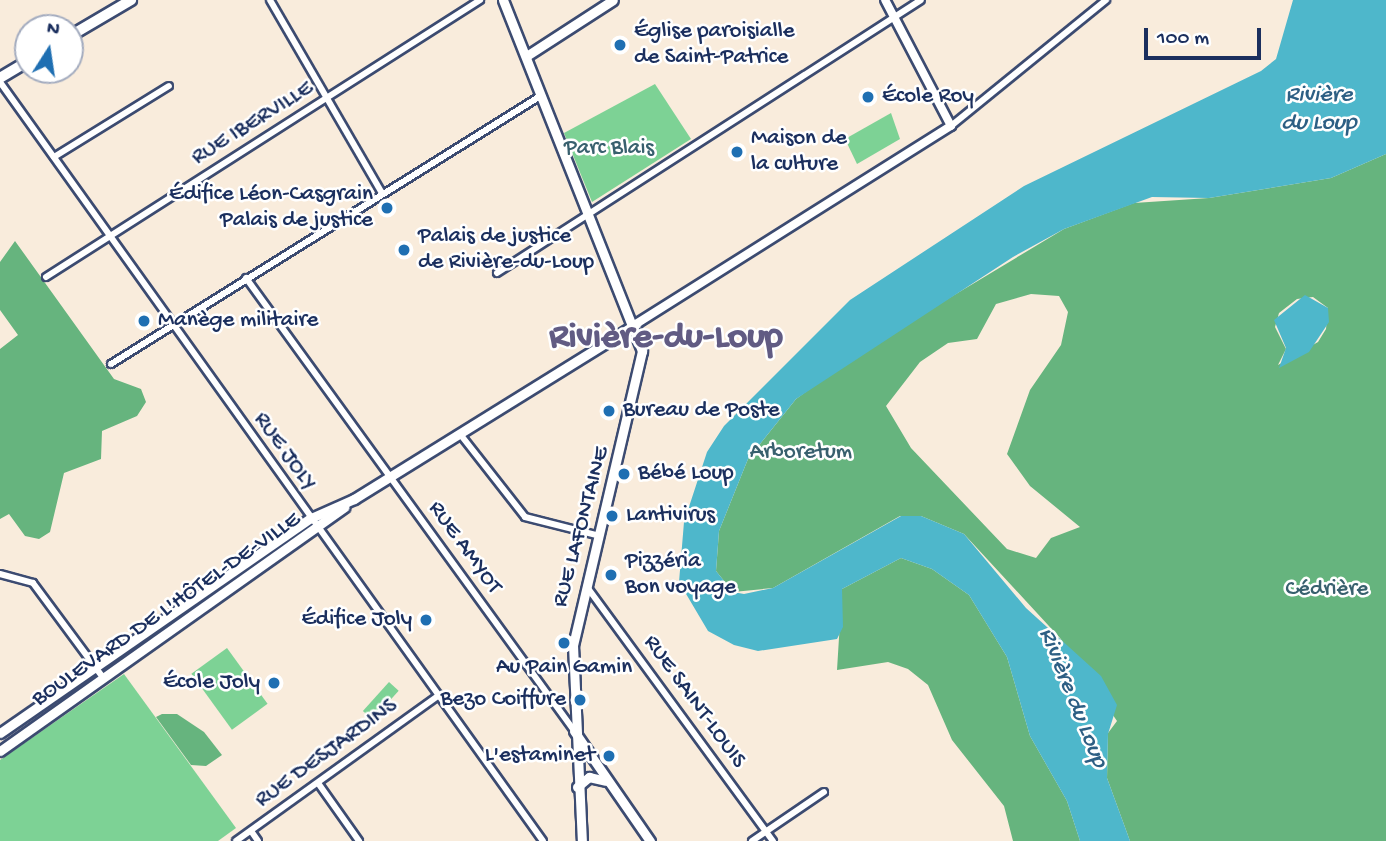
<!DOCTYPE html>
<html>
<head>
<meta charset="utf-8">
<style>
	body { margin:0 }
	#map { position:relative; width:1386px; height:841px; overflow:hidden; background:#f9ecdc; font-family:"Gochi Hand",sans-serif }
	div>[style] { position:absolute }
	.green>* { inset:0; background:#7dd295; transform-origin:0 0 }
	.forest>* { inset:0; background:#66b47e }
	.water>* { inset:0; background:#4eb7cb }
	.roads { filter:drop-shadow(2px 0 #3c4b71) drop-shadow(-2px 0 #3c4b71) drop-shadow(0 2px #3c4b71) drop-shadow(0 -2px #3c4b71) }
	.minor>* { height:6px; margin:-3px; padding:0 3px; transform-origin:3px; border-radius:3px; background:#fff }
	.tertiary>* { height:8px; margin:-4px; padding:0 4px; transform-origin:4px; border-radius:4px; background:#fff }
	.secondary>* { height:9px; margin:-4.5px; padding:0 4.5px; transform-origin:4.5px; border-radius:4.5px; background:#fff }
	.primary>* { height:10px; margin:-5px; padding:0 5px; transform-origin:5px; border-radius:5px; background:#fff }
	.dots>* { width:19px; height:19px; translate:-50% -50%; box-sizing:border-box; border:4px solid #fff; border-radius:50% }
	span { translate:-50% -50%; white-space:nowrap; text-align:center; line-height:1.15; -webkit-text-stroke:5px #fff; paint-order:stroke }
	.poi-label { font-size:23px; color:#1b2f5e }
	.left { translate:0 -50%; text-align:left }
	.right { translate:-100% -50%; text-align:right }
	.street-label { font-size:23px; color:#1b2f5e }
	.park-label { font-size:23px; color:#38606e }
	.water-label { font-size:24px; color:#2d5f84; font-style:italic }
	.town-label { font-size:37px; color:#615b83; font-weight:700 }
	.north { position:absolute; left:14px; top:14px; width:70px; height:70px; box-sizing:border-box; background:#fff; border:2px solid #a4acbf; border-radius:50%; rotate:12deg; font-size:19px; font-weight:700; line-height:28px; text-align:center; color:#1b2f5e }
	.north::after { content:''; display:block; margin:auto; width:24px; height:32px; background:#1f6fb2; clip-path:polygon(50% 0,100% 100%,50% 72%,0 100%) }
	.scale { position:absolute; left:1144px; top:28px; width:117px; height:32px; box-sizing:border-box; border:4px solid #1b2f5e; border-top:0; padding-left:9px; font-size:21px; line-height:24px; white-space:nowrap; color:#1b2f5e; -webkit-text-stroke:5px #fff; paint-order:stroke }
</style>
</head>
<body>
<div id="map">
	<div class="green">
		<i style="clip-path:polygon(655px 84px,691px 139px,592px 202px,564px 133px)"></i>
		<i style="clip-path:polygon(891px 113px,900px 139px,857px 164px,845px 139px)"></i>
		<i style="left:227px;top:648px;width:69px;height:44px;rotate:54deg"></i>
		<i style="clip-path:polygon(124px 674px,236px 828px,218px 841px,0 841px,0 760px)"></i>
		<i style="left:389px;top:682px;width:13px;height:39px;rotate:42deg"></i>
	</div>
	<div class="forest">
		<i style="clip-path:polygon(evenodd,1386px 154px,1386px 841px,1130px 841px,1107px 778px,1108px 733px,1117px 721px,1060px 638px,964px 534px,921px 516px,900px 516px,773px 588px,733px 592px,716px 571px,719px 531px,748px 459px,796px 399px,866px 348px,1064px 229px,1134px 203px,1209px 198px,1331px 178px,1386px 154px,1031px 294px,1059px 296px,1068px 312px,1061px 345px,1030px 390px,1007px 454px,1030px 486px,1080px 527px,1051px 538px,1036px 558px,1007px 549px,911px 448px,886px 406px,920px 362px,948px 343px,977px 339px,996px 304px,1031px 294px,1386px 154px,1313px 297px,1328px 308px,1326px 329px,1318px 342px,1278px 365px,1286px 349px,1275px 327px,1279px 313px,1297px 299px,1313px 297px)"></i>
		<i style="clip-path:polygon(15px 241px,114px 379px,141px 389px,146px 402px,137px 416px,102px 431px,101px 459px,64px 473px,50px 532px,39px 539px,25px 536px,9px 514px,0 519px,0 349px,18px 335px,0 310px,0 262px)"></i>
		<i style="clip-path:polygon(901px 558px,932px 569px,969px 595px,1007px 657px,1030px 736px,1067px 801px,1080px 841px,1013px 841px,1004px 806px,952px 740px,928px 685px,908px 669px,888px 662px,837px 670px,842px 589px)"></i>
		<i style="clip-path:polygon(162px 714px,177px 714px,204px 732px,222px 755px,206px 766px,191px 765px,156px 717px)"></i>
	</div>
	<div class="water">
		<i style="clip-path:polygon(1293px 0,1386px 0,1386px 154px,1331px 178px,1209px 198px,1152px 197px,1064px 229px,1013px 257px,796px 399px,748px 459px,719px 531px,716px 571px,733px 592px,744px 594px,773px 588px,901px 516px,921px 516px,964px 534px,1026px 608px,1101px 676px,1117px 705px,1108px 734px,1107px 778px,1130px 841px,1080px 841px,1067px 801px,1030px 736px,1007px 657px,969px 595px,932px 569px,901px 558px,842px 589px,843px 627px,837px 639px,758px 651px,734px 645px,708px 631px,679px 582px,684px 522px,707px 452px,724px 426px,850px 300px,1024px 186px,1261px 71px,1276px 59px)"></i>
		<i style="clip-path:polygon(1305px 295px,1328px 308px,1329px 322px,1309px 352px,1279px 368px,1286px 348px,1274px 320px)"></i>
	</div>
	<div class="roads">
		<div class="minor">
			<i style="left:270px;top:0;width:223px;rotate:59.9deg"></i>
			<i style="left:0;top:82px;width:933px;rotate:54.42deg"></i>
			<i style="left:951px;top:126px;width:200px;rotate:-39.1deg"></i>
			<i style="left:54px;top:157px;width:135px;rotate:-31.7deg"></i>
			<i style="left:497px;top:273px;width:504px;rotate:-32.78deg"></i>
			<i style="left:46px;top:277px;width:515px;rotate:-32.55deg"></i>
			<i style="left:246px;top:278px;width:557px;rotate:54.06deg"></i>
			<i style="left:111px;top:364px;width:508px;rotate:-31.97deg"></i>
			<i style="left:460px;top:434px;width:105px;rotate:51.9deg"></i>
			<i style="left:525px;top:517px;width:77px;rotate:14.2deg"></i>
			<i style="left:0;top:574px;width:34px;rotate:15deg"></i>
			<i style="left:33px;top:583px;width:119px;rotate:53.5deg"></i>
			<i style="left:587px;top:587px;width:315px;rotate:53.8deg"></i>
			<i style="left:318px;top:783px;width:71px;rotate:54.7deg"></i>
			<i style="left:251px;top:831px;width:12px;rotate:55deg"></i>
			<i style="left:236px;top:841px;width:250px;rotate:-35.7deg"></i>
			<i style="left:752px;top:841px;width:87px;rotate:-34.2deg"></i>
		</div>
		<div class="tertiary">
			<i style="left:636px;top:324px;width:372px;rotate:-32.2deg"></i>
			<i style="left:951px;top:126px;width:142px;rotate:-117.6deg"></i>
		</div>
		<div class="secondary">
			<i style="left:503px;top:0;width:378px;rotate:68.4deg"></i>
			<i style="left:642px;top:351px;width:302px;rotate:103.2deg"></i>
			<i style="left:573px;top:645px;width:196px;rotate:87.4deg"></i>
			<i style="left:528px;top:55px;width:101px;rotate:-32.9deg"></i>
			<i style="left:574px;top:731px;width:134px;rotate:55.4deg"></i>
			<i style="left:0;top:733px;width:378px;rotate:-34.7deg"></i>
			<i style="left:311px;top:518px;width:47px;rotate:-23.8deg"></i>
			<i style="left:354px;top:499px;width:332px;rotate:-31.8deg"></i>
			<i style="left:0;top:751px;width:422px;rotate:-35.3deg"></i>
			<i style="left:577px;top:787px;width:16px;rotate:-40deg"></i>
			<i style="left:589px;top:777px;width:17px;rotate:13deg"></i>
		</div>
		<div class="primary">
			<i style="left:70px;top:36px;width:71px;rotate:-30.5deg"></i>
			<i style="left:0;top:78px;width:33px;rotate:-31deg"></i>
		</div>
	</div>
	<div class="dots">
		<i style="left:620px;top:45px;background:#1f6fb2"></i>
		<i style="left:868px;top:97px;background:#1f6fb2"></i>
		<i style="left:737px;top:152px;background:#1f6fb2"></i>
		<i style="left:387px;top:208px;background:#1f6fb2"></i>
		<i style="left:404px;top:250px;background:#1f6fb2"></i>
		<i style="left:144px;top:321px;background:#1f6fb2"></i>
		<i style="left:609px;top:411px;background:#1f6fb2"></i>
		<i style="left:624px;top:474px;background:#1f6fb2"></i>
		<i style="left:612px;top:516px;background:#1f6fb2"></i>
		<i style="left:611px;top:575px;background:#1f6fb2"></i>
		<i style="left:426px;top:620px;background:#1f6fb2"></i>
		<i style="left:564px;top:643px;background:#1f6fb2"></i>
		<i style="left:274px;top:683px;background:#1f6fb2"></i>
		<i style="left:580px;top:700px;background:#1f6fb2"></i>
		<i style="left:609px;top:756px;background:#1f6fb2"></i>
	</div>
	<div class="poi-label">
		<span class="left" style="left:634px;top:45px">Église paroisialle<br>de Saint-Patrice</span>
		<span class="left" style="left:882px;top:97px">École Roy</span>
		<span class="left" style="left:751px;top:152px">Maison de<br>la culture</span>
		<span class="right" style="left:373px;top:208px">Édifice Léon-Casgrain<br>Palais de justice</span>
		<span class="left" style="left:418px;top:250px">Palais de justice<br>de Rivière-du-Loup</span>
		<span class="left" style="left:158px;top:321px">Manège militaire</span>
		<span class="left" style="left:623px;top:411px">Bureau de Poste</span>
		<span class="left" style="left:638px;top:474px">Bébé Loup</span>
		<span class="left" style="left:626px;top:516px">Lantivirus</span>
		<span class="left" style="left:625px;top:575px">Pizzéria<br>Bon voyage</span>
		<span class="right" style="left:412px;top:620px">Édifice Joly</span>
		<span style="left:564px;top:668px">Au Pain Gamin</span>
		<span class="right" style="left:260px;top:683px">École Joly</span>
		<span class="right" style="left:566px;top:700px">Bezo Coiffure</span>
		<span class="right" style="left:595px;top:756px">L'estaminet</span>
	</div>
	<div class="street-label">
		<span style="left:253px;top:124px;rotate:-32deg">RUE IBERVILLE</span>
		<span style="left:284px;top:452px;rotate:54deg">RUE JOLY</span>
		<span style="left:582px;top:527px;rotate:-75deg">RUE LAFONTAINE</span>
		<span style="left:464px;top:548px;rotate:54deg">RUE AMYOT</span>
		<span style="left:167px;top:610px;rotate:-35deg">BOULEVARD DE L'HÔTEL-DE-VILLE</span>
		<span style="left:694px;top:702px;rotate:54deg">RUE SAINT-LOUIS</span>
		<span style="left:327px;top:754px;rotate:-36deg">RUE DESJARDINS</span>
	</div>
	<div class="park-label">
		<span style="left:609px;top:149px">Parc Blais</span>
		<span style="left:801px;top:453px">Arboretum</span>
		<span style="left:1327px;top:590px">Cédrière</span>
	</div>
	<div class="water-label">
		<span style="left:1319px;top:110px">Rivière<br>du Loup</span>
		<span style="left:1072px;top:698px;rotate:68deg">Rivière du Loup</span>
	</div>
	<div class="town-label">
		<span style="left:666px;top:338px">Rivière-du-Loup</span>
	</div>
	<div class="north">N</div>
	<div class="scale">100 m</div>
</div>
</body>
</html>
